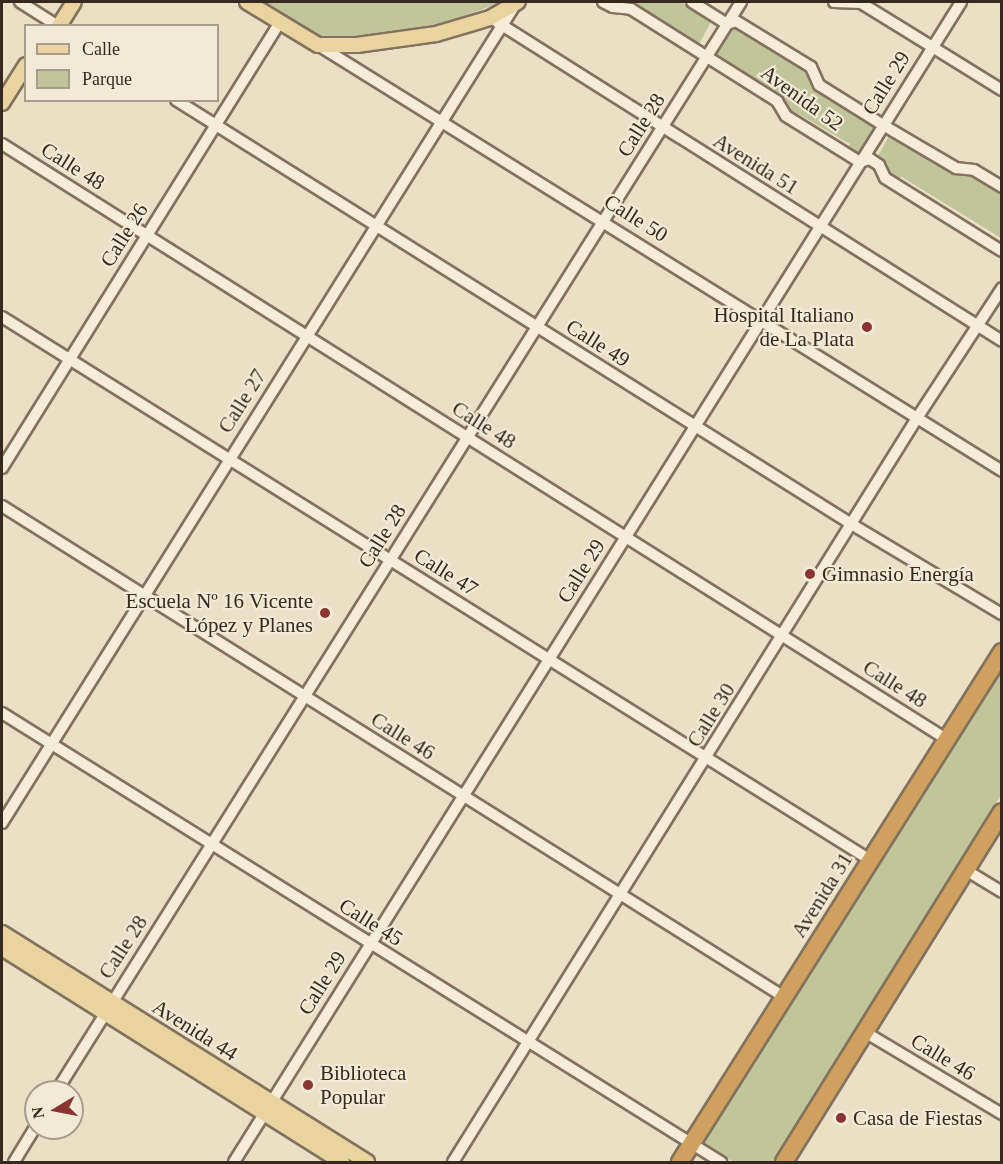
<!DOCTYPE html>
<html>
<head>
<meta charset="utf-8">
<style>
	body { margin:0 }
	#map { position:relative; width:1003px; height:1164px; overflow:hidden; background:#e9e0c5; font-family:Georgia,serif }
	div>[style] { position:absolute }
	.green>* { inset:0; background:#c0c69a }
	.roads { filter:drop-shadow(2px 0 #83725d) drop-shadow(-2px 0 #83725d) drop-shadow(0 2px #83725d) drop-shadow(0 -2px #83725d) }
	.minor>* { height:10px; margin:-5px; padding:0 5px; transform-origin:5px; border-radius:5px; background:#f5edd7 }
	.major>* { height:14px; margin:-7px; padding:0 7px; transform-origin:7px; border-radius:7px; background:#e9d4a0 }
	.highway>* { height:16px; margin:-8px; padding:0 8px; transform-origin:8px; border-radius:8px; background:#d0a15e }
	.dots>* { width:16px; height:16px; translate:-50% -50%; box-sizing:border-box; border:3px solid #f2ead4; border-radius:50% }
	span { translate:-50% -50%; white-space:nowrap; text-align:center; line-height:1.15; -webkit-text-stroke:4.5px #f2ead4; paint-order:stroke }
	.street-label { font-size:21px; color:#342a1f }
	.poi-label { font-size:21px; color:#342a1f }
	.right { translate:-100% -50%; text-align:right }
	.left { translate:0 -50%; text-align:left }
	.frame { position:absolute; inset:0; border:3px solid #342a1f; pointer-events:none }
	.legend { position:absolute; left:24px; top:24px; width:195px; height:78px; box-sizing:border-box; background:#f2ead4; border:2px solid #a69d8c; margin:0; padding:8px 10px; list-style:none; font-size:18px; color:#342a1f }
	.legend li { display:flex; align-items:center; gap:12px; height:30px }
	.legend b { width:30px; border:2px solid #a69d8c }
	.north { position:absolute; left:24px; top:1080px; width:60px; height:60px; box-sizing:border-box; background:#f2ead4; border:2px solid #a69d8c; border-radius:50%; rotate:260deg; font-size:16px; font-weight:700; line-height:24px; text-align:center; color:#342a1f }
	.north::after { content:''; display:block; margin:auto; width:21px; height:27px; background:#8b3533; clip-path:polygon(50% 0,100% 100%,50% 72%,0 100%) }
</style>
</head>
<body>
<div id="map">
	<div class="green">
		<i style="clip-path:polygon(258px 2px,501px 2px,416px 35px,318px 39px)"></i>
		<i style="clip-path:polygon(632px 2px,681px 2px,711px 22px,699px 44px)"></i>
		<i style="clip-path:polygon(734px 24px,810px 74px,878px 127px,862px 157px,847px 149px,850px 144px,795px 112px,790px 113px,777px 94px,716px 55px)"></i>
		<i style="clip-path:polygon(890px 134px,955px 174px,974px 175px,1001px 192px,1001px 238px,902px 177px,897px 179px,889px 172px,887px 165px,878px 156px)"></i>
		<i style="clip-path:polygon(1002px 665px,1001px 795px,773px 1162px,734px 1162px,704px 1144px,703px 1137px)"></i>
	</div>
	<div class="roads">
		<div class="minor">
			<i style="left:20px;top:2px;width:45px;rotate:32.3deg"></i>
			<i style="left:603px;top:2px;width:11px;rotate:27deg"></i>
			<i style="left:613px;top:7px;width:18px;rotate:6deg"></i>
			<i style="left:631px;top:9px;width:173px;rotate:32.2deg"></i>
			<i style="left:777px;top:101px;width:17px;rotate:59deg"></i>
			<i style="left:786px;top:116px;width:87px;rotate:31.9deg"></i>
			<i style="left:860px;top:162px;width:10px;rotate:-17deg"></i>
			<i style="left:870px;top:159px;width:11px;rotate:34deg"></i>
			<i style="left:879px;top:165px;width:14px;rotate:65deg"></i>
			<i style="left:885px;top:178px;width:138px;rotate:32deg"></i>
			<i style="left:692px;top:2px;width:41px;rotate:32.2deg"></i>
			<i style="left:727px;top:24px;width:9px;rotate:-18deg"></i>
			<i style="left:736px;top:21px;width:88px;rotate:31.5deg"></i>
			<i style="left:811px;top:67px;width:20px;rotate:66deg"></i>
			<i style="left:819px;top:85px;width:75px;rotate:32deg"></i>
			<i style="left:883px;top:125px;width:85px;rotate:30.5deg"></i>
			<i style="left:956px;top:168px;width:18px;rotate:6deg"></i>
			<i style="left:974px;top:170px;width:33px;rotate:31deg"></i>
			<i style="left:834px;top:2px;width:27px;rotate:2deg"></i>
			<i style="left:861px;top:3px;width:166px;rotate:31.7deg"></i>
			<i style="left:497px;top:22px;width:597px;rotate:32.28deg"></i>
			<i style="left:318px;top:45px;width:806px;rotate:31.91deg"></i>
			<i style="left:176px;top:100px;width:799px;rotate:32.12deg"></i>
			<i style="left:853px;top:525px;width:174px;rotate:30.9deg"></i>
			<i style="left:2px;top:144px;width:1116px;rotate:32.22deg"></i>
			<i style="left:2px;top:317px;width:1024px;rotate:32.03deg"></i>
			<i style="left:2px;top:468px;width:526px;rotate:-58.06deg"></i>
			<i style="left:2px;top:506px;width:923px;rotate:32.12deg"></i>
			<i style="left:2px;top:713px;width:848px;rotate:31.98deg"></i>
			<i style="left:2px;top:823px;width:966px;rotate:-57.91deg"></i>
			<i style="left:966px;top:870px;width:42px;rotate:31.4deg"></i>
			<i style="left:865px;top:1032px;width:160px;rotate:30.9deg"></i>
			<i style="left:56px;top:1092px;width:1287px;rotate:-57.85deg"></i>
			<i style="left:14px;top:1162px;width:42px;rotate:-58.6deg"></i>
			<i style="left:234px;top:1162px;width:1369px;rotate:-57.92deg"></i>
			<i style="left:453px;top:1162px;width:877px;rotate:-58.05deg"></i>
			<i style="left:917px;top:418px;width:155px;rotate:-56.8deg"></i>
		</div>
		<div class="major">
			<i style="left:247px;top:2px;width:83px;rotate:31.2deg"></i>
			<i style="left:318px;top:45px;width:39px"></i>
			<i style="left:357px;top:45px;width:80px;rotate:-7.9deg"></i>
			<i style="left:436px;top:34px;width:56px;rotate:-16.5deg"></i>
			<i style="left:490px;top:18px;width:32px;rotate:-30deg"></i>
			<i style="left:59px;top:26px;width:28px;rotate:-58deg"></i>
			<i style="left:2px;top:103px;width:45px;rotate:-57.7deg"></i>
			<i style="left:2px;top:933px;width:431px;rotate:32.1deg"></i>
			<i style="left:2px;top:948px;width:402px;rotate:32.2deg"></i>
		</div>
		<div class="highway">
			<i style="left:680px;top:1162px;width:603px;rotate:-57.73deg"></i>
			<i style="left:784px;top:1162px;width:412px;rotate:-58.1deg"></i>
		</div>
	</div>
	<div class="dots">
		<i style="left:867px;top:327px;background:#8b3533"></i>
		<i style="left:810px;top:574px;background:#8b3533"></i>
		<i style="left:325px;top:613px;background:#8b3533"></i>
		<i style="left:308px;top:1085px;background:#8b3533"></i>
		<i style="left:841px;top:1118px;background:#8b3533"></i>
	</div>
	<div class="street-label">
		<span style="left:886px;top:83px;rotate:-58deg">Calle 29</span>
		<span style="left:802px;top:98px;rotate:36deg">Avenida 52</span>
		<span style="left:641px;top:125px;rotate:-58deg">Calle 28</span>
		<span style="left:756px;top:164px;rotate:32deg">Avenida 51</span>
		<span style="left:73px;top:166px;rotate:32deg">Calle 48</span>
		<span style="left:636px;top:218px;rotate:32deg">Calle 50</span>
		<span style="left:124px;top:235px;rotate:-58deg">Calle 26</span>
		<span style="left:598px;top:343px;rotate:32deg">Calle 49</span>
		<span style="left:242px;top:401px;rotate:-58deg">Calle 27</span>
		<span style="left:484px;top:425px;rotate:32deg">Calle 48</span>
		<span style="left:382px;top:536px;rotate:-58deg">Calle 28</span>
		<span style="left:581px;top:571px;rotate:-58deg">Calle 29</span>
		<span style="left:446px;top:572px;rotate:32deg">Calle 47</span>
		<span style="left:895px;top:684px;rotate:32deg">Calle 48</span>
		<span style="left:711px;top:715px;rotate:-58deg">Calle 30</span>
		<span style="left:403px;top:736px;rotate:32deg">Calle 46</span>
		<span style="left:822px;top:895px;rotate:-58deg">Avenida 31</span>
		<span style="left:371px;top:922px;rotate:32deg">Calle 45</span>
		<span style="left:123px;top:947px;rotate:-57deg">Calle 28</span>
		<span style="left:322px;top:983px;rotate:-58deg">Calle 29</span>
		<span style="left:195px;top:1030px;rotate:32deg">Avenida 44</span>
		<span style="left:943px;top:1057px;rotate:31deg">Calle 46</span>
	</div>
	<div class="poi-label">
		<span class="right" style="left:854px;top:327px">Hospital Italiano<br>de La Plata</span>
		<span class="left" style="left:822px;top:574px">Gimnasio Energía</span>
		<span class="right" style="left:313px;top:613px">Escuela Nº 16 Vicente<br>López y Planes</span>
		<span class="left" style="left:320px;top:1085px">Biblioteca<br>Popular</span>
		<span class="left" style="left:853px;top:1118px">Casa de Fiestas</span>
	</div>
	<div class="frame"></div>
	<ul class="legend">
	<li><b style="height:8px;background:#e9d4a0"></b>Calle</li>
	<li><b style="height:16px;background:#c0c69a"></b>Parque</li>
	</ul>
	<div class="north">N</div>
</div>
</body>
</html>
